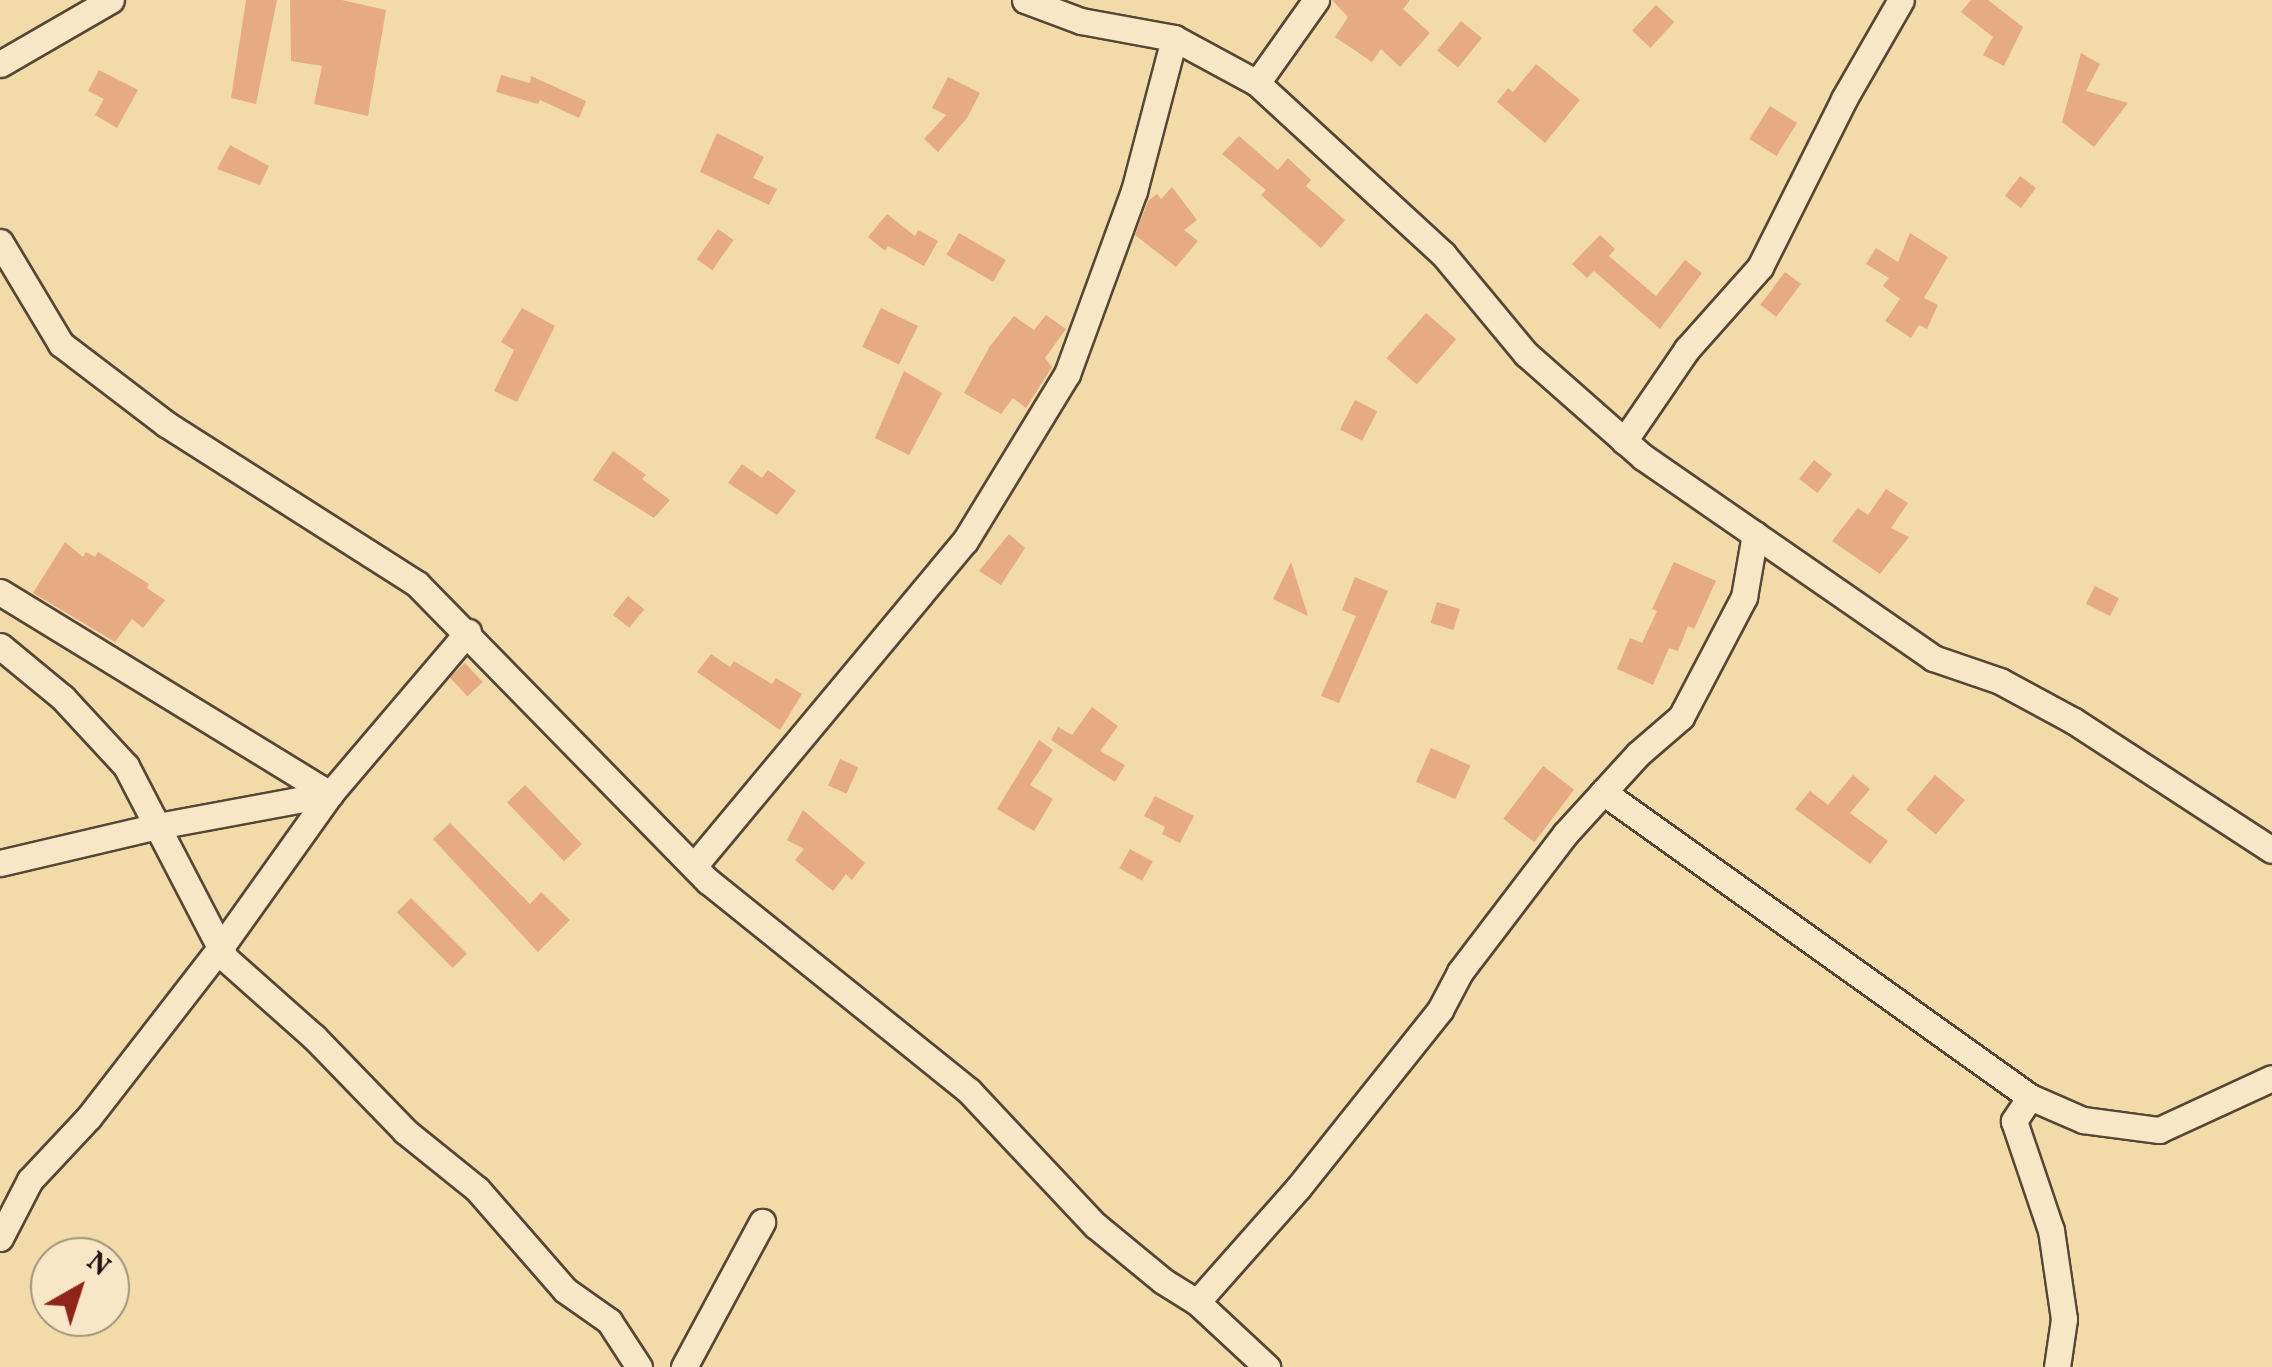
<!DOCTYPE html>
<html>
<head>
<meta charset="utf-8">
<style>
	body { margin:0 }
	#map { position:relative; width:2272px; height:1367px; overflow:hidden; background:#f2daa9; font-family:Vollkorn,serif }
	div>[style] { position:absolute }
	.building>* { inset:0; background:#e7ab83; transform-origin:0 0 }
	.roads { filter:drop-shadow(2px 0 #564636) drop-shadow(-2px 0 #564636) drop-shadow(0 2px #564636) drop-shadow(0 -2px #564636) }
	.minor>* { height:25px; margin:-12.5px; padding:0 12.5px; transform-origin:12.5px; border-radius:12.5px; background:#f7e7c7 }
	span { translate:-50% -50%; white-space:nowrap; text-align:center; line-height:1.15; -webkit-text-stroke:8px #f7e7c7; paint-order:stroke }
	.north { position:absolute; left:30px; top:1237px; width:100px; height:100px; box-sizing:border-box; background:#f7e7c7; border:2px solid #a2937d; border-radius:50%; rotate:39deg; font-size:28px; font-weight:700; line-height:40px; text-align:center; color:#22140f }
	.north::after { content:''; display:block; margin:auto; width:35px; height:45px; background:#8f2418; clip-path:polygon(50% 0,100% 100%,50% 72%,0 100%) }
</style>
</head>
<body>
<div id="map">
	<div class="building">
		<i style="clip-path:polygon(246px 0,277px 0,256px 104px,231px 98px)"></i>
		<i style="clip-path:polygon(290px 0,342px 0,386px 10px,368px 116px,314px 104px,322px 66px,291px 61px)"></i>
		<i style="clip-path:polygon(1332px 0,1410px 0,1403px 9px,1430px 33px,1400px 67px,1381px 49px,1372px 62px,1335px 37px,1348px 17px)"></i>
		<i style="clip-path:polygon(1971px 0,1988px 0,2023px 27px,2004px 66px,1983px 55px,1993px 37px,1961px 12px)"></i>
		<i style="left:1656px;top:5px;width:25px;height:35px;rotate:43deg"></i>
		<i style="left:1461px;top:21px;width:27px;height:38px;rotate:39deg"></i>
		<i style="clip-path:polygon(2081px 53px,2100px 64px,2086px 91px,2128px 103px,2094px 147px,2062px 122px)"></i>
		<i style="clip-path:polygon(1536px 64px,1580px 100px,1545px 143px,1497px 102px,1508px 88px,1513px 92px)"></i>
		<i style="clip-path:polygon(99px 70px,138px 90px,117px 128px,95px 115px,104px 99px,88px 91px)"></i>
		<i style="clip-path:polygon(501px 75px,530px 83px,531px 76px,586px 101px,579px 118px,540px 100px,538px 104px,496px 92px)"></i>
		<i style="clip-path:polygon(948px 77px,980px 93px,967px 118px,938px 152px,924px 139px,946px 115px,932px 108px)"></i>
		<i style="left:1770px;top:106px;width:32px;height:39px;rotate:32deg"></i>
		<i style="clip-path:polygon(717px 133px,764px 157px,753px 178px,777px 189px,769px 205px,700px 172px)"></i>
		<i style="clip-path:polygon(1239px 136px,1278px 170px,1288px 158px,1311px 180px,1306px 186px,1345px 220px,1321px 248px,1261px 195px,1266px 190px,1222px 154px)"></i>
		<i style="clip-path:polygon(230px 145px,269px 166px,260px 185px,217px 169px)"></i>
		<i style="left:2020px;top:176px;width:20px;height:25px;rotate:37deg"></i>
		<i style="clip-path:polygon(1172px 187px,1197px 220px,1184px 230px,1198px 241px,1176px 267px,1135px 235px,1148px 201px,1157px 194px,1161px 199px)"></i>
		<i style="clip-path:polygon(887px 214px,915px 236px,918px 230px,938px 241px,924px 266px,888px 246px,885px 251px,868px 237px)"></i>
		<i style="left:718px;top:229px;width:19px;height:37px;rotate:35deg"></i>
		<i style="left:959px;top:233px;width:54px;height:25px;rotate:30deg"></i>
		<i style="clip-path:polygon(1910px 233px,1948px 257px,1924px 298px,1938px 305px,1927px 329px,1919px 325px,1911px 338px,1885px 321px,1900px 299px,1883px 286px,1889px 278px,1866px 264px,1876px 248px,1898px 262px)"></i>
		<i style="clip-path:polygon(1600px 235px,1615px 249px,1609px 256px,1656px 296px,1685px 260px,1702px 273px,1660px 329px,1594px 271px,1587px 278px,1572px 264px)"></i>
		<i style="left:1785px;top:272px;width:20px;height:41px;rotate:37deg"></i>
		<i style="clip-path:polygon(522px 308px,555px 326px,517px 402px,494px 391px,514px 350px,501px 342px)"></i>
		<i style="left:881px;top:308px;width:41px;height:43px;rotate:26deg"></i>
		<i style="left:1426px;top:313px;width:40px;height:60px;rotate:41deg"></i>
		<i style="clip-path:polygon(1046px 315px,1066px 329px,1045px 358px,1052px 367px,1026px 408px,1013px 398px,1001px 414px,964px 393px,990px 346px,1014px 316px,1034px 330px)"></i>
		<i style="clip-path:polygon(904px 371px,942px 393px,909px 455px,875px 438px)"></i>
		<i style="left:1355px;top:400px;width:25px;height:33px;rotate:27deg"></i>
		<i style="clip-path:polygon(613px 451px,646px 475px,642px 479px,670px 500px,654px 518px,593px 480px)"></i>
		<i style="left:1814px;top:460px;width:23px;height:24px;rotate:38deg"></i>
		<i style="clip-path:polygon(742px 464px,762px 478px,768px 470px,796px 491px,777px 515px,728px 483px)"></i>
		<i style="clip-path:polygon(1886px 489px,1908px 503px,1891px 528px,1909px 537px,1880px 574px,1832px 541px,1858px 508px,1868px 515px)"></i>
		<i style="clip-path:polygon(1009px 534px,1025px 548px,1001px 585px,979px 571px)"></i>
		<i style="clip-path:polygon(65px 542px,83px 557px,86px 552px,95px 557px,98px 552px,149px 584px,147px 588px,165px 600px,143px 628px,132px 619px,115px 642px,33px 593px)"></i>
		<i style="clip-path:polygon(1291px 562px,1308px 616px,1273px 599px)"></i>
		<i style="clip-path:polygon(1674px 562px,1716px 581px,1694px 629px,1688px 626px,1678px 651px,1669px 648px,1653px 685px,1617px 669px,1630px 638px,1642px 643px,1657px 611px,1652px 609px)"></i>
		<i style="clip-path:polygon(1355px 577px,1388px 591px,1339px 703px,1321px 696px,1356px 616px,1342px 610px)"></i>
		<i style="left:2095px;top:586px;width:27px;height:20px;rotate:27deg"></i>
		<i style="left:628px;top:596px;width:21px;height:24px;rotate:39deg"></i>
		<i style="left:1437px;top:602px;width:24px;height:22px;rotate:17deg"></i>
		<i style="clip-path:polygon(711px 654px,730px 667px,734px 661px,772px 684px,776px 678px,802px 694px,780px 730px,697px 672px)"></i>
		<i style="left:465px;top:663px;width:26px;height:21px;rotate:47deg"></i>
		<i style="clip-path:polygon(1092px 707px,1118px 726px,1100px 751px,1125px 765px,1115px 782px,1051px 740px,1058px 727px,1072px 735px)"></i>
		<i style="clip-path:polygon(1039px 740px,1053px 750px,1030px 785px,1053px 799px,1034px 831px,997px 809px)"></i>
		<i style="left:1431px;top:748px;width:43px;height:37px;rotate:24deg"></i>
		<i style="left:840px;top:759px;width:20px;height:29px;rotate:24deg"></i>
		<i style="left:1543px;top:766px;width:39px;height:66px;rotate:37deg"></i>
		<i style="clip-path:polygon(1853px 775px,1870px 789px,1850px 813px,1888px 841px,1870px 864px,1795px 809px,1810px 791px,1828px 805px)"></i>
		<i style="left:1935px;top:775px;width:39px;height:45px;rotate:40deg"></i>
		<i style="left:525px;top:785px;width:82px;height:25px;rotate:46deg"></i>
		<i style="clip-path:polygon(1155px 796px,1194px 816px,1180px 843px,1162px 834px,1165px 827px,1144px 816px)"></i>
		<i style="clip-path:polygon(803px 810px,865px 863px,852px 880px,846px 874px,833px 891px,795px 860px,804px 849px,787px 840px)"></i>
		<i style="clip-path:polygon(450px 823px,530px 904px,541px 892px,570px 920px,538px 952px,433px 839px)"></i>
		<i style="left:1130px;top:849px;width:26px;height:22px;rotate:29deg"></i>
		<i style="left:411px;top:898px;width:79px;height:20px;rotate:45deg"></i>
	</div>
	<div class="roads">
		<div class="minor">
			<i style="left:1025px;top:0;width:60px;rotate:20.6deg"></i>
			<i style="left:1081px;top:21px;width:95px;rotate:10.4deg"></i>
			<i style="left:1174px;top:38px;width:94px;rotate:28.5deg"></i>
			<i style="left:1257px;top:83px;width:253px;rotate:42.6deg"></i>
			<i style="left:1443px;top:254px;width:130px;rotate:50.3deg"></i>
			<i style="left:1526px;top:354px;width:156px;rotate:41.4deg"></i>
			<i style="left:1643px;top:457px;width:353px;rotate:34.7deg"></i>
			<i style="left:1933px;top:658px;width:71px;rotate:18.9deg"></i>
			<i style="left:2000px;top:681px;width:84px;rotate:28.4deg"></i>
			<i style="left:2074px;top:721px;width:236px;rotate:33.1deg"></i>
			<i style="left:0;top:64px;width:128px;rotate:-30deg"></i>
			<i style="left:1257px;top:83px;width:102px;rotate:-54.6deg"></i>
			<i style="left:0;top:242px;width:119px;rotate:59.1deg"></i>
			<i style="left:61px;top:344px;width:132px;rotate:37.3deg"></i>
			<i style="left:166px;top:424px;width:298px;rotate:32.5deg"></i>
			<i style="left:417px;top:584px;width:416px;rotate:45.6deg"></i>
			<i style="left:708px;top:881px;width:335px;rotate:38.8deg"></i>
			<i style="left:969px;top:1091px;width:184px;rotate:46.8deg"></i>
			<i style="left:1095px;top:1225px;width:88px;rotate:39.5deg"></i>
			<i style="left:1163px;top:1281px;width:40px;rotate:32deg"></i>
			<i style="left:1197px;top:1302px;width:96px;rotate:42.9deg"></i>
			<i style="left:1624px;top:441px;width:112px;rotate:-55.6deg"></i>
			<i style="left:1687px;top:349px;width:110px;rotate:-48.3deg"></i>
			<i style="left:1760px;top:267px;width:188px;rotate:-63.4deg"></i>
			<i style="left:1844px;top:99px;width:114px;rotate:-60.1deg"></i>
			<i style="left:0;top:592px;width:387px;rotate:31.5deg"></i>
			<i style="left:0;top:646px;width:82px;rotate:39.5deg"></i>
			<i style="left:63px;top:698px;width:93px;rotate:47.2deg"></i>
			<i style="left:126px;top:766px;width:217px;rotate:62.6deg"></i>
			<i style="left:226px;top:959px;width:118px;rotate:41.6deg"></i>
			<i style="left:314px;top:1037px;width:131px;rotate:45.9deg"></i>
			<i style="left:405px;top:1131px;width:92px;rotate:38.9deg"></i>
			<i style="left:477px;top:1189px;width:134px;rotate:48.9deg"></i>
			<i style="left:565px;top:1290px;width:54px;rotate:35.2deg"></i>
			<i style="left:609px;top:1321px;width:55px;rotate:56.9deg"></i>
			<i style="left:1603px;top:792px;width:525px;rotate:35.54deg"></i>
			<i style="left:2030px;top:1097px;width:58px;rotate:23.5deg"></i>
			<i style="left:2083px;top:1120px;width:77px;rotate:7.5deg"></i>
			<i style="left:2159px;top:1130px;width:124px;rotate:-24.7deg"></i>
			<i style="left:0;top:863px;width:162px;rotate:-13.2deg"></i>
			<i style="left:158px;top:826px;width:175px;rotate:-10.5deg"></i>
			<i style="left:694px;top:866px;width:423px;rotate:-50.2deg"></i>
			<i style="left:965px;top:541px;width:196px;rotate:-58.6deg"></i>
			<i style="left:1067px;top:374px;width:195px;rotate:-69.9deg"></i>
			<i style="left:1134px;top:191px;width:158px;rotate:-75.3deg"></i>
			<i style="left:2030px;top:1097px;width:29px;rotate:124deg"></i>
			<i style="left:2014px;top:1121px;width:115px;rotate:71.3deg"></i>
			<i style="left:2051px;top:1230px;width:90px;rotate:81.7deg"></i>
			<i style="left:2064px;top:1319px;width:49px;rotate:98.3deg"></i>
			<i style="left:0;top:1238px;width:65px;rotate:-62.7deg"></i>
			<i style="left:30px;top:1180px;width:86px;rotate:-46.9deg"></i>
			<i style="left:89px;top:1117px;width:215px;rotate:-52.2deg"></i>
			<i style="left:221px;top:947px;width:188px;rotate:-54.5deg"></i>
			<i style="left:330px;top:794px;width:213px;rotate:-49.6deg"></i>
			<i style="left:1197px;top:1302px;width:152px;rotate:-48.5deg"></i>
			<i style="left:1298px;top:1188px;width:228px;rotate:-51.4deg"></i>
			<i style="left:1440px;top:1010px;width:43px;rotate:-62.2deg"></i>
			<i style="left:1460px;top:972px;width:173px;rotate:-52.7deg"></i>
			<i style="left:1565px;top:834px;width:108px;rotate:-47.6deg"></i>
			<i style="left:1638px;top:754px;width:57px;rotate:-40.7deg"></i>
			<i style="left:1681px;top:717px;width:136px;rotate:-62.3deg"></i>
			<i style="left:1744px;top:597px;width:64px;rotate:-80.1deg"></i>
			<i style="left:684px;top:1367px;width:165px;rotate:-61.7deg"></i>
		</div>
	</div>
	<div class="north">N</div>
</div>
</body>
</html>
